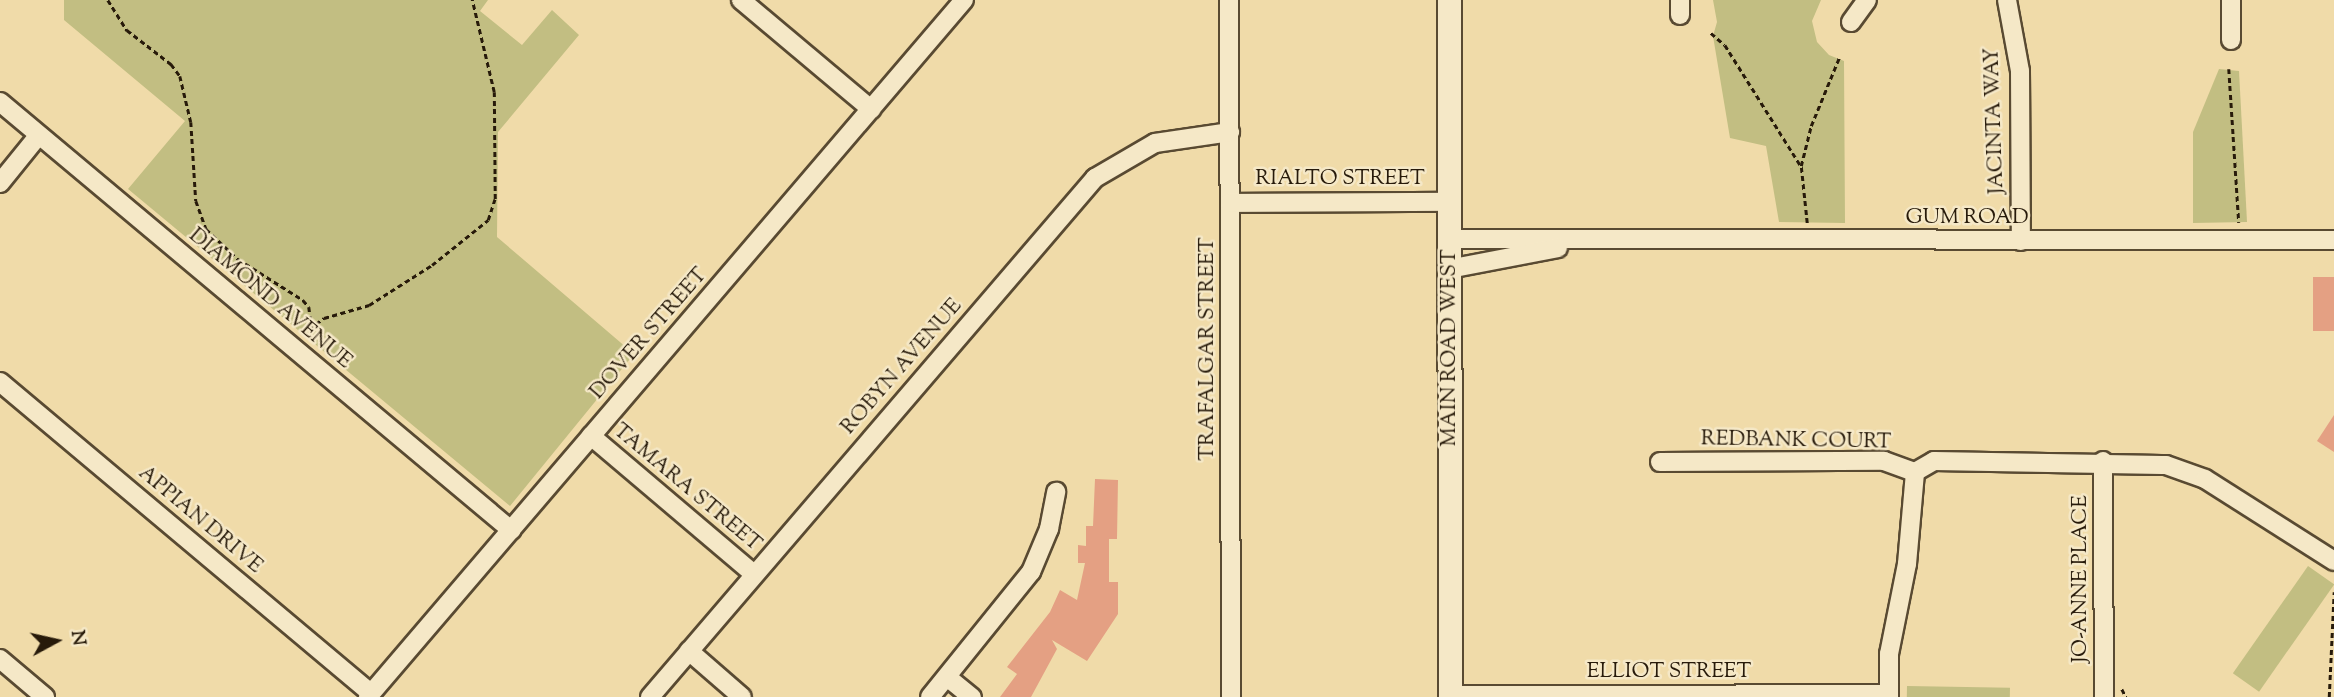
<!DOCTYPE html>
<html>
<head>
<meta charset="utf-8">
<style>
	body { margin:0 }
	#map { position:relative; width:2334px; height:697px; overflow:hidden; background:#f0dba9; font-family:"Sorts Mill Goudy",serif }
	div>[style] { position:absolute }
	.green>* { inset:0; background:#c2be82; transform-origin:0 0 }
	.building>* { inset:0; background:#e4a083; transform-origin:0 0 }
	.path>* { height:2.5px; margin-top:-1.25px; transform-origin:0; background:repeating-linear-gradient(90deg,#271a0a 0 5px,transparent 0 8.5px) }
	.roads { filter:drop-shadow(2px 0 #594a32) drop-shadow(-2px 0 #594a32) drop-shadow(0 2px #594a32) drop-shadow(0 -2px #594a32) }
	.minor>* { height:18px; margin:-9px; padding:0 9px; transform-origin:9px; border-radius:9px; background:#f5e8c7 }
	.tertiary>* { height:23px; margin:-11.5px; padding:0 11.5px; transform-origin:11.5px; border-radius:11.5px; background:#f5e8c7 }
	span { translate:-50% -50%; white-space:nowrap; text-align:center; line-height:1.15; -webkit-text-stroke:5px #f5e8c7; paint-order:stroke }
	.street-label { font-size:21px; color:#271a0a }
	.north { position:absolute; left:21px; top:606px; width:70px; height:70px; -webkit-text-stroke:5px #f5e8c7; paint-order:stroke; rotate:82deg; font-size:19px; font-weight:700; line-height:28px; text-align:center; color:#271a0a }
	.north::after { content:''; display:block; margin:auto; width:24px; height:32px; background:#271a0a; clip-path:polygon(50% 0,100% 100%,50% 72%,0 100%) }
</style>
</head>
<body>
<div id="map">
	<div class="green">
		<i style="clip-path:polygon(64px 0,488px 0,480px 11px,522px 45px,552px 10px,579px 35px,498px 132px,497px 237px,634px 354px,510px 506px,128px 189px,185px 121px,64px 20px)"></i>
		<i style="clip-path:polygon(1713px 0,1821px 0,1812px 21px,1817px 42px,1829px 55px,1844px 61px,1845px 223px,1779px 222px,1766px 146px,1730px 138px,1713px 36px,1717px 22px)"></i>
		<i style="clip-path:polygon(2219px 69px,2239px 71px,2247px 222px,2193px 223px,2193px 132px)"></i>
		<i style="left:2308px;top:566px;width:32px;height:131px;rotate:35deg"></i>
		<i style="left:1907px;top:686px;width:103px;height:11px;rotate:1deg"></i>
	</div>
	<div class="building">
		<i style="left:2313px;top:277px;width:21px;height:54px"></i>
		<i style="clip-path:polygon(2334px 415px,2334px 452px,2317px 441px)"></i>
		<i style="clip-path:polygon(1095px 479px,1118px 480px,1117px 539px,1109px 539px,1109px 582px,1118px 582px,1118px 614px,1087px 661px,1052px 640px,1057px 649px,1031px 697px,1000px 697px,1017px 674px,1007px 667px,1050px 612px,1060px 590px,1077px 600px,1085px 563px,1078px 563px,1078px 545px,1086px 546px,1086px 526px,1093px 526px)"></i>
	</div>
	<div class="path">
		<i style="left:108px;top:0;width:36px;rotate:58deg"></i>
		<i style="left:127px;top:30px;width:56px;rotate:37.7deg"></i>
		<i style="left:171px;top:64px;width:15px;rotate:53deg"></i>
		<i style="left:180px;top:76px;width:47px;rotate:76.6deg"></i>
		<i style="left:191px;top:122px;width:79px;rotate:86.4deg"></i>
		<i style="left:196px;top:201px;width:30px;rotate:70deg"></i>
		<i style="left:206px;top:229px;width:44px;rotate:43.2deg"></i>
		<i style="left:238px;top:259px;width:77px;rotate:32.2deg"></i>
		<i style="left:303px;top:300px;width:9px;rotate:49deg"></i>
		<i style="left:309px;top:307px;width:17px;rotate:83deg"></i>
		<i style="left:1711px;top:33px;width:18px;rotate:41deg"></i>
		<i style="left:1725px;top:45px;width:143px;rotate:57.9deg"></i>
		<i style="left:2229px;top:69px;width:154px;rotate:86.3deg"></i>
		<i style="left:1807px;top:223px;width:57px;rotate:-96deg"></i>
		<i style="left:1801px;top:166px;width:41px;rotate:-76deg"></i>
		<i style="left:1811px;top:126px;width:74px;rotate:-67.6deg"></i>
		<i style="left:302px;top:334px;width:27px;rotate:-36deg"></i>
		<i style="left:324px;top:318px;width:47px;rotate:-16.1deg"></i>
		<i style="left:369px;top:305px;width:75px;rotate:-32.4deg"></i>
		<i style="left:432px;top:265px;width:72px;rotate:-38.8deg"></i>
		<i style="left:488px;top:220px;width:22px;rotate:-72deg"></i>
		<i style="left:495px;top:199px;width:107px;rotate:-90.5deg"></i>
		<i style="left:494px;top:92px;width:95px;rotate:-103.4deg"></i>
		<i style="left:2122px;top:689px;width:9px;rotate:63deg"></i>
		<i style="left:2329px;top:697px;width:105px;rotate:-87.3deg"></i>
	</div>
	<div class="roads">
		<div class="minor">
			<i style="left:741px;top:0;width:170px;rotate:40deg"></i>
			<i style="left:1229px;top:0;width:697px;rotate:89.84deg"></i>
			<i style="left:1680px;top:0;width:15px;rotate:90deg"></i>
			<i style="left:2007px;top:0;width:72px;rotate:79.6deg"></i>
			<i style="left:2020px;top:71px;width:170px;rotate:89.7deg"></i>
			<i style="left:1851px;top:22px;width:27px;rotate:-54deg"></i>
			<i style="left:2231px;top:40px;width:40px;rotate:-90deg"></i>
			<i style="left:0;top:102px;width:667px;rotate:39.95deg"></i>
			<i style="left:0;top:183px;width:60px;rotate:-51deg"></i>
			<i style="left:1230px;top:203px;width:219px;rotate:-0.3deg"></i>
			<i style="left:1449px;top:239px;width:885px;rotate:0.06deg"></i>
			<i style="left:1449px;top:269px;width:111px;rotate:-10.9deg"></i>
			<i style="left:0;top:382px;width:484px;rotate:40deg"></i>
			<i style="left:591px;top:436px;width:214px;rotate:40.3deg"></i>
			<i style="left:2103px;top:461px;width:236px;rotate:89.8deg"></i>
			<i style="left:1660px;top:462px;width:224px;rotate:-0.3deg"></i>
			<i style="left:1884px;top:461px;width:33px;rotate:20deg"></i>
			<i style="left:1915px;top:472px;width:22px;rotate:-30deg"></i>
			<i style="left:1934px;top:461px;width:232px;rotate:1deg"></i>
			<i style="left:2166px;top:465px;width:41px;rotate:19.7deg"></i>
			<i style="left:2205px;top:479px;width:153px;rotate:32.4deg"></i>
			<i style="left:689px;top:651px;width:70px;rotate:41deg"></i>
			<i style="left:0;top:659px;width:59px;rotate:40.2deg"></i>
			<i style="left:947px;top:677px;width:32px;rotate:39deg"></i>
			<i style="left:1450px;top:695px;width:438px;rotate:-0.1deg"></i>
			<i style="left:368px;top:697px;width:917px;rotate:-49.47deg"></i>
			<i style="left:650px;top:697px;width:684px;rotate:-49.39deg"></i>
			<i style="left:1095px;top:178px;width:69px;rotate:-30.3deg"></i>
			<i style="left:1155px;top:143px;width:76px;rotate:-8.3deg"></i>
			<i style="left:930px;top:697px;width:161px;rotate:-51.1deg"></i>
			<i style="left:1031px;top:572px;width:47px;rotate:-67.3deg"></i>
			<i style="left:1049px;top:529px;width:38px;rotate:-79deg"></i>
			<i style="left:1889px;top:697px;width:43px;rotate:-90deg"></i>
			<i style="left:1889px;top:654px;width:92px;rotate:-78.7deg"></i>
			<i style="left:1907px;top:564px;width:92px;rotate:-85deg"></i>
		</div>
		<div class="tertiary">
			<i style="left:1449px;top:0;width:697px;rotate:89.92deg"></i>
		</div>
	</div>
	<div class="street-label">
		<span style="left:1995px;top:121px;rotate:-92deg">JACINTA WAY</span>
		<span style="left:1340px;top:179px">RIALTO STREET</span>
		<span style="left:1967px;top:218px">GUM ROAD</span>
		<span style="left:270px;top:299px;rotate:40deg">DIAMOND AVENUE</span>
		<span style="left:649px;top:334px;rotate:-49deg">DOVER STREET</span>
		<span style="left:1450px;top:348px;rotate:-90deg">MAIN ROAD WEST</span>
		<span style="left:1208px;top:349px;rotate:-90deg">TRAFALGAR STREET</span>
		<span style="left:902px;top:367px;rotate:-49deg">ROBYN AVENUE</span>
		<span style="left:1796px;top:441px;rotate:1deg">REDBANK COURT</span>
		<span style="left:687px;top:488px;rotate:40deg">TAMARA STREET</span>
		<span style="left:200px;top:520px;rotate:40deg">APPIAN DRIVE</span>
		<span style="left:2081px;top:579px;rotate:-90deg">JO-ANNE PLACE</span>
		<span style="left:1669px;top:672px">ELLIOT STREET</span>
	</div>
	<div class="north">N</div>
</div>
</body>
</html>
